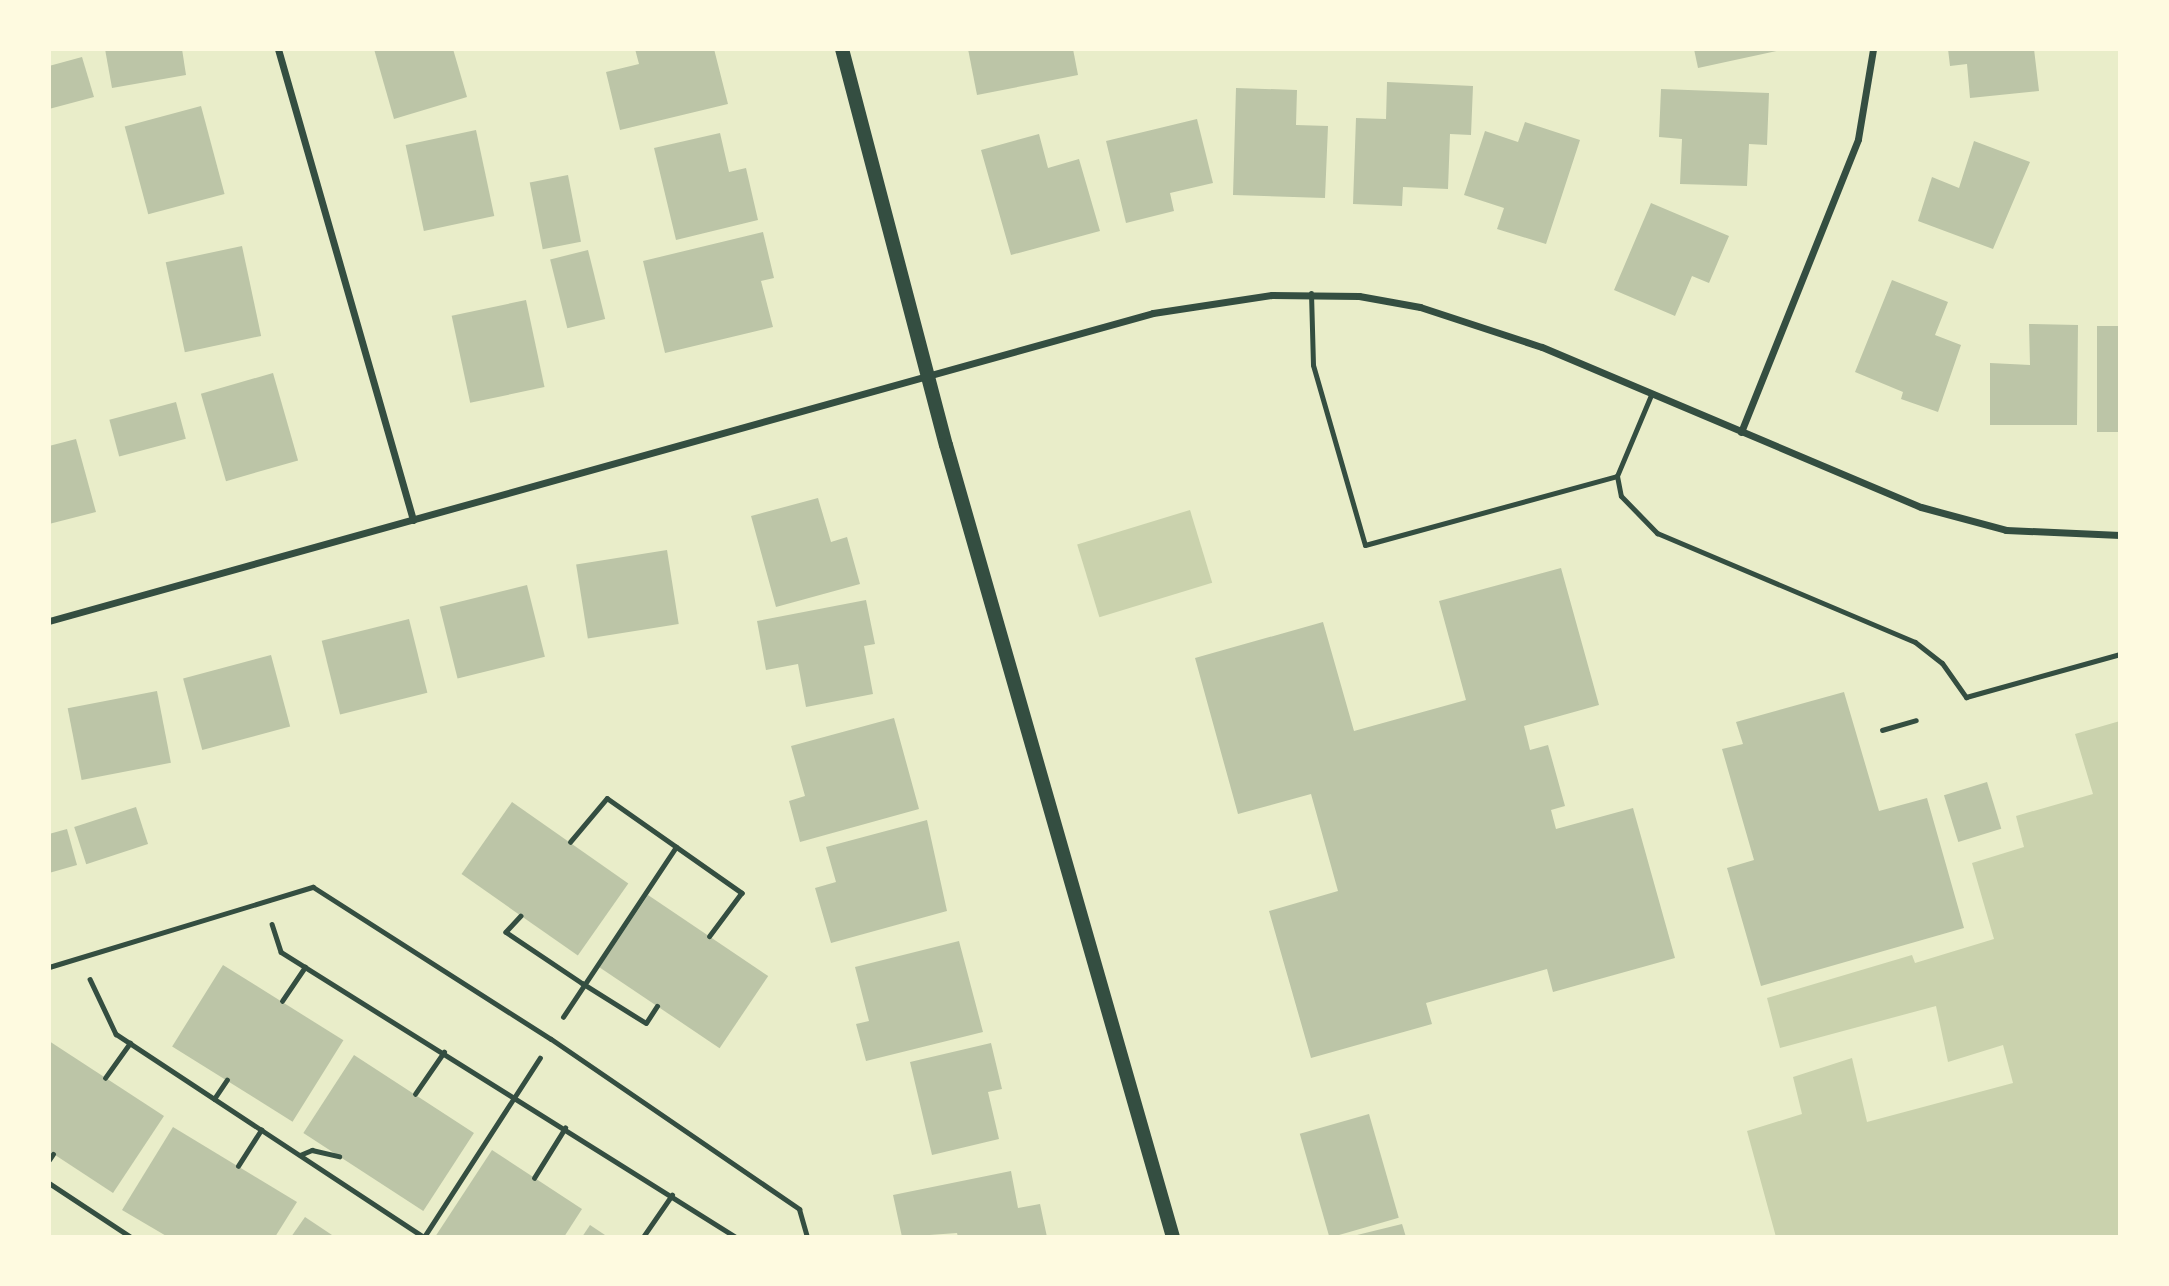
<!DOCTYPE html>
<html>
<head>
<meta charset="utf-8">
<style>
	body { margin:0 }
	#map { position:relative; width:2169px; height:1286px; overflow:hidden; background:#e9edc9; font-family:"Fira Sans Condensed",sans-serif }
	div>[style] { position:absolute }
	.green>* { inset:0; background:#cad2ad; transform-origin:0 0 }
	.building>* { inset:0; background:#bcc5a7; transform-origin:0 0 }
	.path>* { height:4.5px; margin:-2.25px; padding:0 2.25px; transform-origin:2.25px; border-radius:2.25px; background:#344e41 }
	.service>* { height:5px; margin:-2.5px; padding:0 2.5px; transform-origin:2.5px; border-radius:2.5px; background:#344e41 }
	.minor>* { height:7px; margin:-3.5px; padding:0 3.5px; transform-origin:3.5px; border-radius:3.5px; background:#344e41 }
	.secondary>* { height:14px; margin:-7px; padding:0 7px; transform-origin:7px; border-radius:7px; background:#344e41 }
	span { translate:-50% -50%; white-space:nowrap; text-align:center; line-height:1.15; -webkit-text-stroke:7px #fefae0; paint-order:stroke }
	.frame { position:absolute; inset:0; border:51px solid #fefae0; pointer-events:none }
</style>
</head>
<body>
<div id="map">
	<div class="green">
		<i style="left:1190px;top:510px;width:76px;height:118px;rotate:73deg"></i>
		<i style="clip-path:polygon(2120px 721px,2120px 1237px,1776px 1237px,1747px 1131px,1802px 1114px,1793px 1077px,1852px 1058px,1867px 1122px,2013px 1083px,2003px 1045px,1948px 1062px,1936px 1006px,1780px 1048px,1767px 998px,1912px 955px,1915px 963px,1994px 939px,1972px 863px,2024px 847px,2016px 816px,2093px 794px,2075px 734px)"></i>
	</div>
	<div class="building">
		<i style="clip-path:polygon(105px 49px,182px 49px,186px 75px,112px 88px)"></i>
		<i style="clip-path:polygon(374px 49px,453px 49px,467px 97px,394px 119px)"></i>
		<i style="clip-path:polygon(635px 49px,714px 49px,728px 104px,620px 130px,606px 72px,639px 64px)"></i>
		<i style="clip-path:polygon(968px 49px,1073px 49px,1078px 75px,977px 95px)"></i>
		<i style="clip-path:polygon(1694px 49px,1781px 49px,1781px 50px,1698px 68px)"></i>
		<i style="clip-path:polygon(1948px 49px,2034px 49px,2039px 91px,1970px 98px,1967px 64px,1950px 66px)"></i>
		<i style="clip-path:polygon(82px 57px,94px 97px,49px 109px,49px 66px)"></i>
		<i style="clip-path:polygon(1387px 82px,1473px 86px,1471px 135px,1450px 134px,1448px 189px,1403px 187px,1402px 206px,1353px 204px,1356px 118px,1386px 119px)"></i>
		<i style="clip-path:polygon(1236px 88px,1297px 90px,1296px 125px,1328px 126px,1325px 198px,1233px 195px)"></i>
		<i style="clip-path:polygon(1661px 89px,1769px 93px,1767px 145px,1749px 144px,1747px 186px,1680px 184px,1682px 139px,1659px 137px)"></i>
		<i style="left:201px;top:106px;width:91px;height:79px;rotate:75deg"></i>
		<i style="clip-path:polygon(1197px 119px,1213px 183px,1170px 193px,1174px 211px,1126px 223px,1106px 141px)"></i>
		<i style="clip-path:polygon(1525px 122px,1580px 140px,1546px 244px,1497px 229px,1504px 208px,1464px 195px,1485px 131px,1518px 142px)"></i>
		<i style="left:476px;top:130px;width:88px;height:72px;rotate:78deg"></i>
		<i style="clip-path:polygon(720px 133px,729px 172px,746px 168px,758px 220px,676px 240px,654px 148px)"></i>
		<i style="clip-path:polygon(1039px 134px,1048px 168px,1079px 159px,1100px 231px,1011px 255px,981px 150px)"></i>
		<i style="clip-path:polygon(1974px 141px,2030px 162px,1993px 249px,1918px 221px,1932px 177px,1959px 188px)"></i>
		<i style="left:568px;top:175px;width:68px;height:39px;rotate:79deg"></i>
		<i style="clip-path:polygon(1651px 203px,1729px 236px,1709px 283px,1692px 276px,1675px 316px,1614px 290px)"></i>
		<i style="clip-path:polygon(763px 232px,774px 278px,761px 281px,773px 327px,665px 353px,643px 261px)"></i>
		<i style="left:242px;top:246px;width:92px;height:78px;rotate:78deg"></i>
		<i style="left:588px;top:250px;width:71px;height:39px;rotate:76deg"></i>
		<i style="clip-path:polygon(1892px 280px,1948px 302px,1935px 335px,1961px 345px,1938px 412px,1901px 399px,1903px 392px,1855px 372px)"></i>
		<i style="left:526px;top:300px;width:89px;height:76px;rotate:78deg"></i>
		<i style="clip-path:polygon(2029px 324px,2078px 325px,2077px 425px,1990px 425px,1990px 363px,2030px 365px)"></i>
		<i style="left:2097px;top:326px;width:23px;height:106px"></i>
		<i style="left:273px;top:373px;width:91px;height:75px;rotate:74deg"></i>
		<i style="left:176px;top:402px;width:38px;height:69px;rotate:75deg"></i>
		<i style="clip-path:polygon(76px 439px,96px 512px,49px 524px,49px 446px)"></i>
		<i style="clip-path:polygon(818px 498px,831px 542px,847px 537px,860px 584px,776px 607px,751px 516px)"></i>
		<i style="left:667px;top:550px;width:75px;height:92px;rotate:81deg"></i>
		<i style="clip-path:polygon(1561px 568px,1599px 705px,1524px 726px,1530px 750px,1548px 745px,1565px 806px,1551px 810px,1556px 829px,1633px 808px,1675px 958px,1553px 992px,1547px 969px,1426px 1003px,1432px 1024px,1311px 1058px,1269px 911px,1338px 891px,1311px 794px,1238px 814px,1195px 658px,1323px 622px,1354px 731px,1466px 700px,1439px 601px)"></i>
		<i style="left:527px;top:585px;width:74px;height:90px;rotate:76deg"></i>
		<i style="clip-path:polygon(866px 600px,875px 644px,864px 646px,873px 694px,806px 707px,798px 664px,766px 670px,757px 621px)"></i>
		<i style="left:409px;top:619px;width:76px;height:90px;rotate:76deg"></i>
		<i style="left:271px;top:655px;width:74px;height:91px;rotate:75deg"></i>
		<i style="left:157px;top:691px;width:73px;height:91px;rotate:79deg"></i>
		<i style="clip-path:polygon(1844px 692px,1879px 811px,1927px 798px,1964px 928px,1761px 986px,1727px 868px,1754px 860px,1722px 749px,1743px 744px,1736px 722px)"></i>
		<i style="clip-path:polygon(894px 718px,919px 809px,800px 842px,789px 801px,805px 796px,791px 746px)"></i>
		<i style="left:1987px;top:782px;width:49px;height:45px;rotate:73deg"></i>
		<i style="left:512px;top:802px;width:142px;height:88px;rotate:35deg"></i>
		<i style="left:136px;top:807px;width:39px;height:65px;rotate:72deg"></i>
		<i style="clip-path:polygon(927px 820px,947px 911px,831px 943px,815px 888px,836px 882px,826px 847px)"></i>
		<i style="clip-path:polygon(67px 829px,77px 865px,49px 873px,49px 834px)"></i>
		<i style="left:648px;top:895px;width:145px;height:87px;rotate:34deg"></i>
		<i style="clip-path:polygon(959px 941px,983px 1032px,866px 1061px,856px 1024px,869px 1021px,855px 967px)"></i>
		<i style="left:223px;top:965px;width:142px;height:96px;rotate:32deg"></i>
		<i style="clip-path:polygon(49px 1041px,164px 1116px,113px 1193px,49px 1151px)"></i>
		<i style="clip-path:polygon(991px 1043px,1002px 1089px,988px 1092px,999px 1139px,932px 1155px,910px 1062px)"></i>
		<i style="left:354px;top:1055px;width:143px;height:93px;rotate:33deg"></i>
		<i style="left:1369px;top:1114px;width:108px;height:72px;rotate:74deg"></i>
		<i style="clip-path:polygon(173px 1127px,297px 1202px,275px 1237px,168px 1237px,122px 1210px)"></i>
		<i style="clip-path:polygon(492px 1150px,582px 1209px,564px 1237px,435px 1237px)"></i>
		<i style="clip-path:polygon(1011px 1171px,1018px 1208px,1040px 1204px,1047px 1237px,958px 1237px,957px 1233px,902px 1237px,893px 1195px)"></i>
		<i style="clip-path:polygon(305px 1217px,335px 1237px,291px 1237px)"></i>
		<i style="clip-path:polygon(1402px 1224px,1406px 1237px,1353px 1237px,1353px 1236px)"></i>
		<i style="clip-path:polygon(590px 1225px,608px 1237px,582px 1237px)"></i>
	</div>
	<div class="path">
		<i style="left:1882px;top:730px;width:35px;rotate:-16deg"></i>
		<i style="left:570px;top:842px;width:57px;rotate:-49.9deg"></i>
		<i style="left:607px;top:798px;width:165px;rotate:35.1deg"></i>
		<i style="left:742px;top:893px;width:54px;rotate:126.7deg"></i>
		<i style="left:521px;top:916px;width:22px;rotate:133deg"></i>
		<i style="left:506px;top:932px;width:92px;rotate:33.9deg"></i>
		<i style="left:582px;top:983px;width:75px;rotate:32deg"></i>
		<i style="left:646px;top:1023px;width:20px;rotate:-57deg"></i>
		<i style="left:272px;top:924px;width:29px;rotate:72deg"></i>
		<i style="left:281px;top:952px;width:537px;rotate:32.06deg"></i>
		<i style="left:90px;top:979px;width:61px;rotate:64.7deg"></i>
		<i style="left:116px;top:1034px;width:369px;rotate:33.4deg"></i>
		<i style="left:282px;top:1001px;width:41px;rotate:-55.9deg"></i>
		<i style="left:563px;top:1017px;width:204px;rotate:-56.4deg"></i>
		<i style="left:105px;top:1078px;width:43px;rotate:-54.5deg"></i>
		<i style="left:415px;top:1094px;width:51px;rotate:-55.4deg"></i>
		<i style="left:214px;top:1099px;width:23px;rotate:-56deg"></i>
		<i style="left:300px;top:1155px;width:13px;rotate:-23deg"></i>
		<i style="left:312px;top:1150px;width:28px;rotate:13deg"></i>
		<i style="left:49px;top:1160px;width:7px;rotate:-56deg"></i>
		<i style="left:238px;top:1166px;width:43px;rotate:-57.4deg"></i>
		<i style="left:534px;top:1178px;width:59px;rotate:-58.2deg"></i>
		<i style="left:49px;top:1183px;width:98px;rotate:33.4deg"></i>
		<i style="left:424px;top:1237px;width:213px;rotate:-57.1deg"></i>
		<i style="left:643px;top:1237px;width:51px;rotate:-55.4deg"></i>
	</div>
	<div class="service">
		<i style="left:1311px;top:293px;width:72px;rotate:88.4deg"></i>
		<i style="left:1313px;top:365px;width:187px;rotate:73.9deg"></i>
		<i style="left:1365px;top:545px;width:261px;rotate:-15.3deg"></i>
		<i style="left:1651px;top:395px;width:88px;rotate:112.8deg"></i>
		<i style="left:1617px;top:476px;width:20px;rotate:79deg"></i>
		<i style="left:1621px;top:496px;width:52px;rotate:45.8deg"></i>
		<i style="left:1657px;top:533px;width:280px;rotate:22.9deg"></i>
		<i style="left:1915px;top:642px;width:34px;rotate:38deg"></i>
		<i style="left:1942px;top:663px;width:42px;rotate:54.8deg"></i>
		<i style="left:1966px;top:697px;width:160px;rotate:-15.6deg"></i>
		<i style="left:49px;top:967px;width:276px;rotate:-16.9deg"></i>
		<i style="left:313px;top:887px;width:282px;rotate:32.6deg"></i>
		<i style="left:551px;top:1039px;width:301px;rotate:34.4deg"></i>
		<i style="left:799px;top:1209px;width:29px;rotate:74deg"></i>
	</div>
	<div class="minor">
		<i style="left:278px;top:49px;width:490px;rotate:74deg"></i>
		<i style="left:1741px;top:432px;width:315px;rotate:-68.2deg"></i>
		<i style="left:1858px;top:139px;width:91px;rotate:-80.5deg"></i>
		<i style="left:49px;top:621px;width:1146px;rotate:-15.59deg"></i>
		<i style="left:1153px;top:313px;width:120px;rotate:-8.6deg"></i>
		<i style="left:1272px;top:295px;width:87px;rotate:0.7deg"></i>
		<i style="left:1359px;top:296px;width:62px;rotate:10.2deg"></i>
		<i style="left:1420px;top:307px;width:128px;rotate:18.2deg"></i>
		<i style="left:1542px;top:347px;width:411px;rotate:22.9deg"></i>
		<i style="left:1921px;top:507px;width:88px;rotate:15.1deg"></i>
		<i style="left:2006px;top:530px;width:114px;rotate:2.5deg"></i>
	</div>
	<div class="secondary">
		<i style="left:842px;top:49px;width:409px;rotate:75.3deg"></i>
		<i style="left:946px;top:445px;width:824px;rotate:74.01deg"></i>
	</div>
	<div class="frame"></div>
</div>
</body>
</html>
